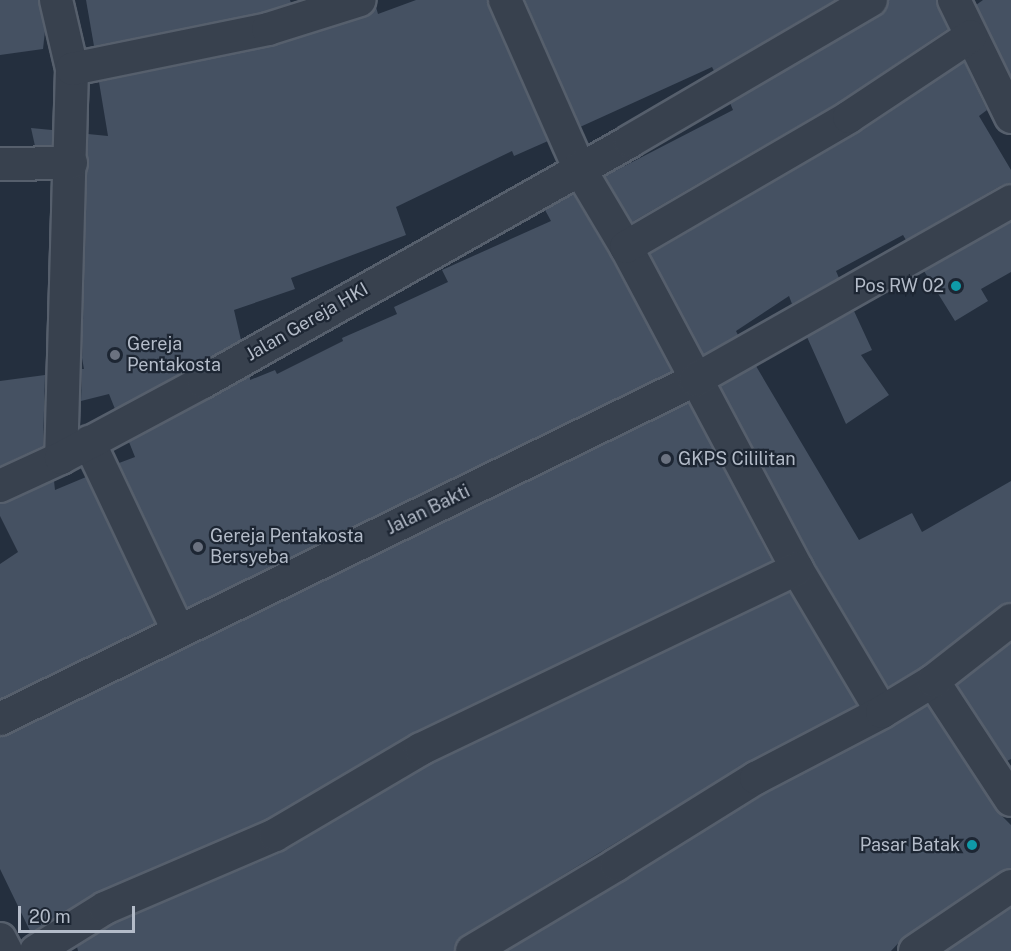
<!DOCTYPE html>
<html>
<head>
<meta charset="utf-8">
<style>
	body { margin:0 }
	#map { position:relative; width:1011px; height:951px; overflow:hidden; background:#242f3e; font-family:"Public Sans",sans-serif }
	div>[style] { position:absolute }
	.building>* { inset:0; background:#455162 }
	.roads { filter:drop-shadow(2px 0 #565f6c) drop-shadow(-2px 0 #565f6c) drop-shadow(0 2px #565f6c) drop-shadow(0 -2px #565f6c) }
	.street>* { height:32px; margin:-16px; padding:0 16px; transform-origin:16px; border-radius:16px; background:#38414e }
	.dots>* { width:16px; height:16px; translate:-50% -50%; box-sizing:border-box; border:3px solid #1d2633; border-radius:50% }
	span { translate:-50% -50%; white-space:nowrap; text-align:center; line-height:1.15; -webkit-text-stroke:4.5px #1d2633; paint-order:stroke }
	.poi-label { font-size:18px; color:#b4bcc9 }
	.right { translate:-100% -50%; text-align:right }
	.left { translate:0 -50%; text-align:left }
	.street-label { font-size:18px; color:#b4bcc9 }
	.scale { position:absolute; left:18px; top:906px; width:117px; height:27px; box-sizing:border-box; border:3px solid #b4bcc9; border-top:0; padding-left:8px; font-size:18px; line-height:21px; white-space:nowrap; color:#b4bcc9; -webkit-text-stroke:4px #1d2633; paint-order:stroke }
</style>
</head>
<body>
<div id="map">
	<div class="building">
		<i style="clip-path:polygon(0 0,39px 0,45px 31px,43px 49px,0 55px)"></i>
		<i style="clip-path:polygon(86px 0,290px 0,291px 3px,263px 12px,94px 46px)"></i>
		<i style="clip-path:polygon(416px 0,487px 0,548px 141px,514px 156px,512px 151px,396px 207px,406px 235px,291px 278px,295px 289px,234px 310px,241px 340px,194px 366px,115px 409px,109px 394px,81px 401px,82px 369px,84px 369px,82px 358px,88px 134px,108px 136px,99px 82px,273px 46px,365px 17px,376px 7px,378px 14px)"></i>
		<i style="clip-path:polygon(525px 0,835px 0,714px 71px,712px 67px,580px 127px)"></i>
		<i style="clip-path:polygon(889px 0,936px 0,948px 29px,839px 102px,632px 222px,605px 176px,733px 110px,730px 103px,880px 16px,886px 9px)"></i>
		<i style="clip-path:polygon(983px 0,1011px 0,1011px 76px,976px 5px)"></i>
		<i style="clip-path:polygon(964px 62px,987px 110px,979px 116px,1011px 170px,1011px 183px,1002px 185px,906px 240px,903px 235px,836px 271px,839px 278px,792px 304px,789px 296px,736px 331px,738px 335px,703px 355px,650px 254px,858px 133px)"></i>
		<i style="clip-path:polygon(31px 128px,52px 130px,52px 145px,35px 146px)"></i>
		<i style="clip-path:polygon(573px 194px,610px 256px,672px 371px,187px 608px,119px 463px,135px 457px,129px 442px,250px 376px,250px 380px,275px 370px,277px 374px,343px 341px,342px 338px,397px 314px,394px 307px,448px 282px,442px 270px,551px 221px,545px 210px)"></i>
		<i style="clip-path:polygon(1011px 222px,1011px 272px,981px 289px,988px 301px,955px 321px,924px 271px)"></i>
		<i style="clip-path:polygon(854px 311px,872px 350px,861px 355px,889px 395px,846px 424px,807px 337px)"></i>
		<i style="clip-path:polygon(756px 366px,859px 540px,912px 513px,922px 532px,1011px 481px,1011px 602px,1000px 606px,923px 666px,888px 687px,813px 560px,720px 386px)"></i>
		<i style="clip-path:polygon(45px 375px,43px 446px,0 466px,0 381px)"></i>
		<i style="clip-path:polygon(689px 403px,772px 561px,413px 733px,267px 819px,98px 892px,31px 933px,0 869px,0 737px)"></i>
		<i style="clip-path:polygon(86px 477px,155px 623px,0 699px,0 564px,18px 552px,0 516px,0 504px,54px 481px,55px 490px)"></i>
		<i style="clip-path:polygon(790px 592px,857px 705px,747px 763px,463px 936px,457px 942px,454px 951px,78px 951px,77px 947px,113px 924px,282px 852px,429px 765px)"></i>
		<i style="clip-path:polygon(1011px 643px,1011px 759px,1007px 761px,957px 685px)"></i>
		<i style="clip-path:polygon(927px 705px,996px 810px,1011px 825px,1011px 868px,1001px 871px,905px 936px,891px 951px,507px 951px,765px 794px)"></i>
		<i style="clip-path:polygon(1011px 908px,1011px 951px,947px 951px)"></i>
	</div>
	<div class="roads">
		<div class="street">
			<i style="left:56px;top:0;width:71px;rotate:76.9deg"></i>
			<i style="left:72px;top:69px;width:389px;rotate:91.6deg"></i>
			<i style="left:505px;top:0;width:184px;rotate:66.2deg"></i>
			<i style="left:579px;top:168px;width:92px;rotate:59.3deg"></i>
			<i style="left:626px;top:247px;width:365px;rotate:62deg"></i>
			<i style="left:797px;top:569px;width:166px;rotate:59.3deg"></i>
			<i style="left:954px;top:0;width:130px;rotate:64deg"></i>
			<i style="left:72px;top:69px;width:200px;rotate:-11.5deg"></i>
			<i style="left:268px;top:29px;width:96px;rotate:-17.5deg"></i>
			<i style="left:0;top:164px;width:71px;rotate:-0.8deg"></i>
			<i style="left:626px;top:247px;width:258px;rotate:-30.2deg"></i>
			<i style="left:849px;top:117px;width:146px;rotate:-33.6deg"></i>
			<i style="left:89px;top:442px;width:208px;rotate:64.7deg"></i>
			<i style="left:0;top:486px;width:67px;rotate:-24.7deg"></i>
			<i style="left:61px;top:458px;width:161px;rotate:-28.2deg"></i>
			<i style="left:203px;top:382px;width:490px;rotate:-29.4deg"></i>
			<i style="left:630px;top:141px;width:279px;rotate:-30.3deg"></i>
			<i style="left:933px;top:681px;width:142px;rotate:56.8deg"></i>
			<i style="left:0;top:719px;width:773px;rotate:-26deg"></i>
			<i style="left:695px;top:380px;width:363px;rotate:-29.5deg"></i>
			<i style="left:0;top:939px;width:13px;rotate:63deg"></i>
			<i style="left:36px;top:951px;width:81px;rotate:-31.9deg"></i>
			<i style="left:105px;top:908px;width:185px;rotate:-23.2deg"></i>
			<i style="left:275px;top:835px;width:169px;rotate:-30.5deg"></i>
			<i style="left:421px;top:749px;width:417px;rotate:-25.6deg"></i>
			<i style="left:472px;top:951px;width:168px;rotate:-30.8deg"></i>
			<i style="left:616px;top:865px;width:165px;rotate:-31.9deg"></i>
			<i style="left:756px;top:778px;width:142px;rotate:-27.6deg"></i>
			<i style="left:882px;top:712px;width:60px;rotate:-31.3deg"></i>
			<i style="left:933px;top:681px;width:99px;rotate:-38deg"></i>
			<i style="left:915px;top:951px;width:116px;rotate:-34.1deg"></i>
		</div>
	</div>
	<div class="dots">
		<i style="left:956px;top:286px;background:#0f9aa8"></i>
		<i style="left:115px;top:355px;background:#6b7280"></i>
		<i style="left:666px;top:459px;background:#6b7280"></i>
		<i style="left:198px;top:547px;background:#6b7280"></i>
		<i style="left:972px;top:845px;background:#0f9aa8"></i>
	</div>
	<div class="poi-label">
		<span class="right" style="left:944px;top:286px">Pos RW 02</span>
		<span class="left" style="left:127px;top:355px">Gereja<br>Pentakosta</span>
		<span class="left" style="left:678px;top:459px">GKPS Cililitan</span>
		<span class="left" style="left:210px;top:547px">Gereja Pentakosta<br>Bersyeba</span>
		<span class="right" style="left:960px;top:845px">Pasar Batak</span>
	</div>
	<div class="street-label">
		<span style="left:307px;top:322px;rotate:-30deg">Jalan Gereja HKI</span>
		<span style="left:428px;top:510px;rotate:-26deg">Jalan Bakti</span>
	</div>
	<div class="scale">20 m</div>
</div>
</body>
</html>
